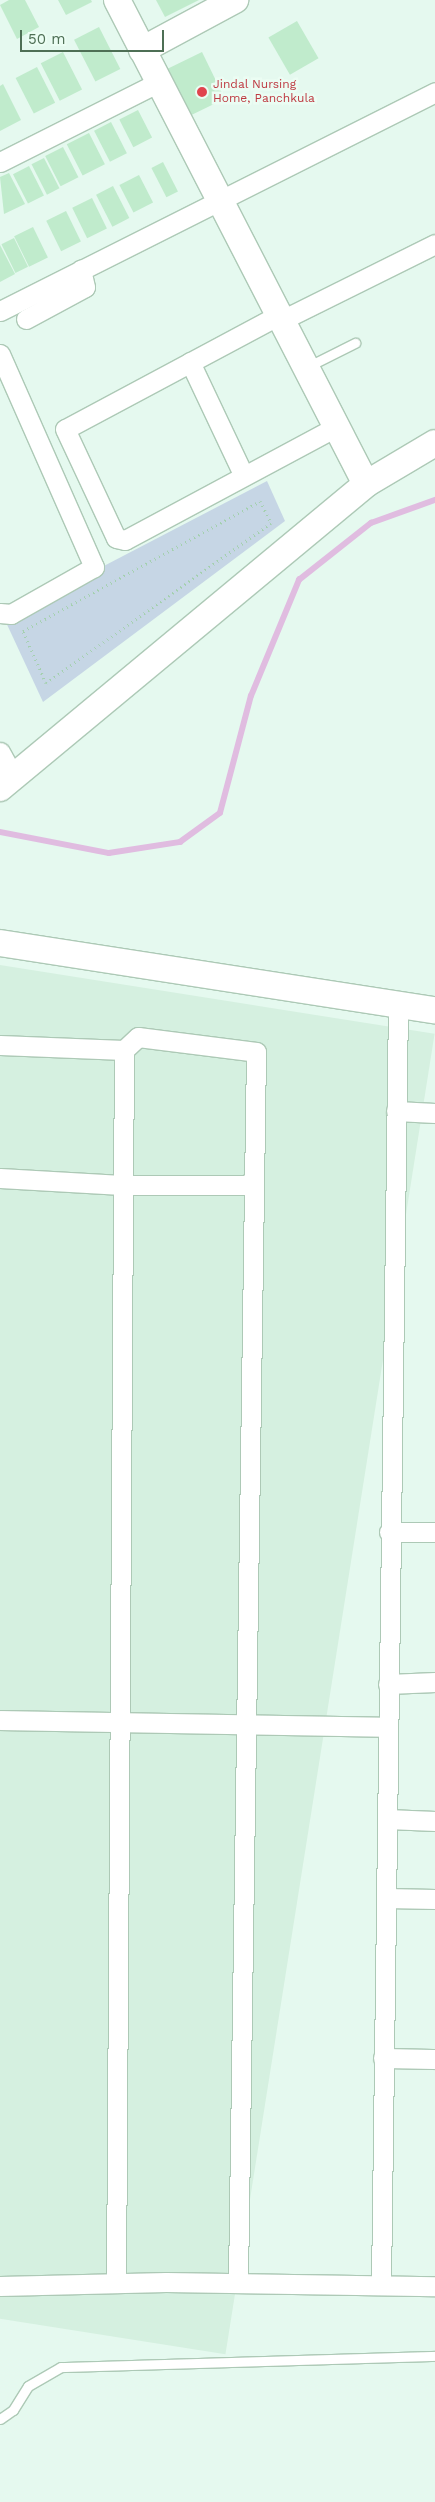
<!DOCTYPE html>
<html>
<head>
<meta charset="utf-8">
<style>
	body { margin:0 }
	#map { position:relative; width:435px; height:2502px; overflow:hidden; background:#e5f9ef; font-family:"Work Sans",sans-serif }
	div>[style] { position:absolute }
	.residential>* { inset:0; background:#d5f0e0; transform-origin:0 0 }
	.green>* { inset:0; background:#c6d6e5 }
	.stream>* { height:5.5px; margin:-2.75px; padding:0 2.75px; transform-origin:2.75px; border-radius:2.75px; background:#e0bce0 }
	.building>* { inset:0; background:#c0ebcc; transform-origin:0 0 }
	.path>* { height:3px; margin-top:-1.5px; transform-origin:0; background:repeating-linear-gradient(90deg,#a4d0af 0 1px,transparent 0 5px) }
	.roads { filter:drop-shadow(1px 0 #adc9b6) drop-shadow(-1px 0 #adc9b6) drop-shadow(0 1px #adc9b6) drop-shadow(0 -1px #adc9b6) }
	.lane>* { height:9px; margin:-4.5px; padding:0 4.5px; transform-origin:4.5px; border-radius:4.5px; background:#fff }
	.street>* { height:19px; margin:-9.5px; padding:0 9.5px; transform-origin:9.5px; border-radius:9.5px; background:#fff }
	.secondary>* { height:26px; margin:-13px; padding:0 13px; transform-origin:13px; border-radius:13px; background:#fff }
	.dots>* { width:14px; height:14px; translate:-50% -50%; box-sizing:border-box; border:2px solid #ebfdf3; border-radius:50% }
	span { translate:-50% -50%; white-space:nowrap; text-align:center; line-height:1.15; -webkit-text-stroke:5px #ebfdf3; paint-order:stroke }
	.health-label { font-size:12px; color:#be3a42 }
	.left { translate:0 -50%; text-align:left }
	.scale { position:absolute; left:20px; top:30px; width:144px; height:22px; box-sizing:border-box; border:2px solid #4e6f55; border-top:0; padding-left:6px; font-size:15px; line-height:18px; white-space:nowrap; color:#4e6f55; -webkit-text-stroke:4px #ebfdf3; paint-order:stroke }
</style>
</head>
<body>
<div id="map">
	<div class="residential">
		<i style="left:0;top:965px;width:440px;height:1337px;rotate:9deg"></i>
	</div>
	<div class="green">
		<i style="clip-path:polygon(267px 481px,285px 521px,43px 702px,4px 618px)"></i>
	</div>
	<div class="stream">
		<i style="left:0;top:832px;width:111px;rotate:10.9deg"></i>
		<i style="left:109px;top:853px;width:72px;rotate:-8.8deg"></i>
		<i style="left:180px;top:842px;width:49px;rotate:-35.9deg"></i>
		<i style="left:220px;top:813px;width:121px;rotate:-75.2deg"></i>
		<i style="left:251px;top:696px;width:126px;rotate:-67.5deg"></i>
		<i style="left:299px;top:580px;width:92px;rotate:-38.4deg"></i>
		<i style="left:371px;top:523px;width:68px;rotate:-19.8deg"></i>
	</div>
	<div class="building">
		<i style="clip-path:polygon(9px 0,25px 0,39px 27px,17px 39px,0 5px)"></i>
		<i style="clip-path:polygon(58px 0,91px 0,92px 2px,66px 15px)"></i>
		<i style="clip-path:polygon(156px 0,199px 0,165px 17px)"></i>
		<i style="left:297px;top:21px;width:43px;height:33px;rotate:60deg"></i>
		<i style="left:99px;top:27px;width:47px;height:28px;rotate:63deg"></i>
		<i style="left:63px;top:52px;width:42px;height:25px;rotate:63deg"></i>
		<i style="left:202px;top:52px;width:52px;height:40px;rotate:64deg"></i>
		<i style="left:37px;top:67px;width:40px;height:24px;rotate:63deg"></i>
		<i style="clip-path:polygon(3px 84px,21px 120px,0 131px,0 86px)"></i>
		<i style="left:138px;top:110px;width:31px;height:21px;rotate:63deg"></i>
		<i style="left:111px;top:122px;width:35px;height:19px;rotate:63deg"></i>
		<i style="left:89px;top:133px;width:35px;height:25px;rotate:63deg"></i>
		<i style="left:63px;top:147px;width:34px;height:20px;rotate:63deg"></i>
		<i style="left:44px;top:158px;width:34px;height:14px;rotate:63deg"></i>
		<i style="left:163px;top:162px;width:33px;height:13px;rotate:63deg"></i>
		<i style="left:29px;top:166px;width:33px;height:18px;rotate:63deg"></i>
		<i style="clip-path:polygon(9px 173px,25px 204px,4px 214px,0 177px)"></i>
		<i style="left:139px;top:175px;width:31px;height:22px;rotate:63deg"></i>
		<i style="left:113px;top:186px;width:36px;height:19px;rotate:63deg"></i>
		<i style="left:92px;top:198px;width:34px;height:22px;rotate:64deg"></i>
		<i style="left:66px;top:211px;width:34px;height:22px;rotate:64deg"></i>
		<i style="left:33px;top:227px;width:34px;height:21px;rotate:64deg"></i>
		<i style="left:14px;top:238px;width:32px;height:14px;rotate:64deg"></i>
		<i style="clip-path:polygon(0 245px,15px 274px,0 282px)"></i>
	</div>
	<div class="path">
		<i style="left:260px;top:501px;width:25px;rotate:63deg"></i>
		<i style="left:271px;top:523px;width:276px;rotate:144.6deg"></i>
		<i style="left:46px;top:683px;width:57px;rotate:-113.9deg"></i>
		<i style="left:23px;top:631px;width:270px;rotate:-28.7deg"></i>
	</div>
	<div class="roads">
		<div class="lane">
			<i style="left:307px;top:367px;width:54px;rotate:-26.6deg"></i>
			<i style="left:0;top:2419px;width:16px;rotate:-35deg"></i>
			<i style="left:13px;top:2410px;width:28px;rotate:-58deg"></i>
			<i style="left:28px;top:2386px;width:38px;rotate:-30deg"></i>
			<i style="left:61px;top:2367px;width:374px;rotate:-1.7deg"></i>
		</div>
		<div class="street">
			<i style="left:0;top:162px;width:178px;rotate:-26.7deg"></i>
			<i style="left:0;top:311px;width:487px;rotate:-26.7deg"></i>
			<i style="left:277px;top:316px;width:240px;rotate:151.9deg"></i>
			<i style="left:65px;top:429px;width:120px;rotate:64.9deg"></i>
			<i style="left:116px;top:538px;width:9px;rotate:13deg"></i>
			<i style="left:125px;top:540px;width:239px;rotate:-28.2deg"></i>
			<i style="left:26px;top:319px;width:67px;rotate:-28.5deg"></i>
			<i style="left:85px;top:287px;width:18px;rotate:-103deg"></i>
			<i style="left:280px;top:321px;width:173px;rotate:-26.4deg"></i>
			<i style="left:0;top:354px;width:233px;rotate:66.2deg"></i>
			<i style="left:94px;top:567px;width:95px;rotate:150.5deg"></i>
			<i style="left:11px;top:614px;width:11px;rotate:-175deg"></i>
			<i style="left:190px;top:362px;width:124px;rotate:64.7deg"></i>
			<i style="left:0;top:752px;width:26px;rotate:61deg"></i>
			<i style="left:0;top:1045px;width:124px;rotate:2.3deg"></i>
			<i style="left:124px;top:1050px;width:19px;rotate:-43deg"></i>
			<i style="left:138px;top:1037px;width:119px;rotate:7.2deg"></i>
			<i style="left:256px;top:1052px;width:1231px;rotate:90.84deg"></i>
			<i style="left:396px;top:1111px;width:39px;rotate:3deg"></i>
			<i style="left:0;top:1178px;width:122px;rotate:3.3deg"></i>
			<i style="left:122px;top:1185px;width:125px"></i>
			<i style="left:247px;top:1185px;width:9px;rotate:-41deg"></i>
			<i style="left:389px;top:1532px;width:46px"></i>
			<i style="left:388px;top:1684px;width:47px;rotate:-2.4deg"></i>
			<i style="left:0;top:1720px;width:388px;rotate:1deg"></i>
			<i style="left:387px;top:1819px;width:48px;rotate:2.4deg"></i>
			<i style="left:386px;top:1898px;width:49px;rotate:1.2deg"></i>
			<i style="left:383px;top:2058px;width:52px;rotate:1.1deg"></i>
			<i style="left:116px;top:2283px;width:1233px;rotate:-89.63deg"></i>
			<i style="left:381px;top:2285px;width:1282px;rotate:-89.24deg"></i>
			<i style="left:0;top:2286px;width:166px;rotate:-1.4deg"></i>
			<i style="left:166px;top:2282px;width:269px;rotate:0.9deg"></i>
		</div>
		<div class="secondary">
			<i style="left:117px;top:0;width:544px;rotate:62.78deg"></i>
			<i style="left:142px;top:50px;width:106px;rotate:-28.3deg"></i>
			<i style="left:0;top:788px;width:476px;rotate:-39.7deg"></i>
			<i style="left:366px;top:484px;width:80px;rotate:-30.7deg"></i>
			<i style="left:0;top:943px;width:440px;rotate:8.8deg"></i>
		</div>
	</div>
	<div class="dots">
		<i style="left:202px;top:92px;background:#e0444e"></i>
	</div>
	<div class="health-label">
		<span class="left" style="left:213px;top:92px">Jindal Nursing<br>Home, Panchkula</span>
	</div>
	<div class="scale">50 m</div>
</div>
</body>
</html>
